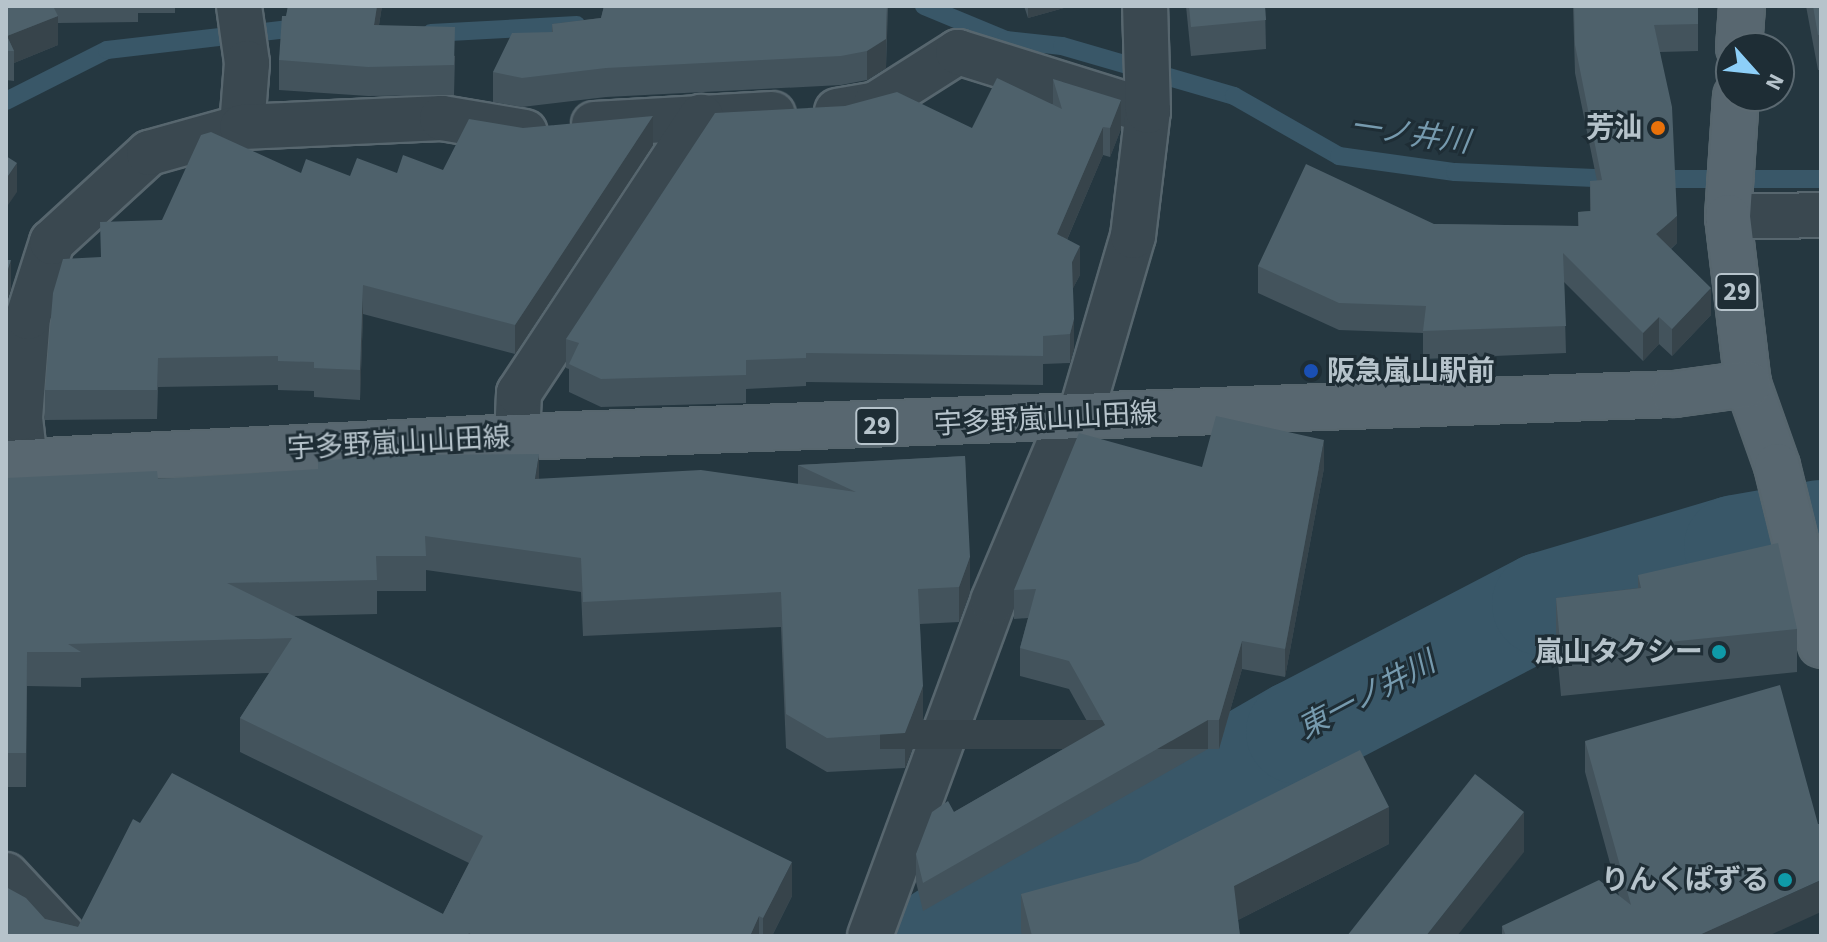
<!DOCTYPE html>
<html>
<head>
<meta charset="utf-8">
<style>
	body { margin:0 }
	#map { position:relative; width:1827px; height:942px; overflow:hidden; background:#253740; font-family:"Source Sans 3","Noto Sans JP",sans-serif }
	div>[style] { position:absolute }
	.stream>* { height:18px; margin:-9px; padding:0 9px; transform-origin:9px; border-radius:9px; background:#395768 }
	.river>* { height:104px; margin:-52px; padding:0 52px; transform-origin:52px; border-radius:52px; background:#395768 }
	.roads { filter:drop-shadow(2px 0 #57666e) drop-shadow(-2px 0 #57666e) drop-shadow(0 2px #57666e) drop-shadow(0 -2px #57666e) }
	.minor>* { height:44px; margin:-22px; padding:0 22px; transform-origin:22px; border-radius:22px; background:#3a4850 }
	.major>* { height:44px; margin:-22px; padding:0 22px; transform-origin:22px; border-radius:22px; background:#586770 }
	.wall>* { inset:0; background:#43535c }
	.shaded-wall>* { inset:0; background:#37444b; transform-origin:0 0 }
	.building>* { inset:0; background:#4e616b }
	.dots>* { width:22px; height:22px; translate:-50% -50%; box-sizing:border-box; border:4px solid #1e2d35; border-radius:50% }
	span { translate:-50% -50%; white-space:nowrap; text-align:center; line-height:1.15; -webkit-text-stroke:6px #1e2d35; paint-order:stroke }
	.shield-label span { padding:2px 6px; background:#1e2d35; border:2px solid; border-radius:6px; -webkit-text-stroke-width:0 }
	.shield-label { font-size:26px; color:#b6c3cb; font-weight:700 }
	.poi-label { font-size:28px; color:#b6c3cb; font-weight:700 }
	.right { translate:-100% -50%; text-align:right }
	.left { translate:0 -50%; text-align:left }
	.street-label { font-size:28px; color:#b6c3cb }
	.water-label { font-size:30px; color:#769aae; font-style:italic }
	.frame { position:absolute; inset:0; border:8px solid #b6c3cb; pointer-events:none }
	.north { position:absolute; left:1715px; top:32px; width:80px; height:80px; box-sizing:border-box; background:#1e2d35; border:2px solid #5b6971; border-radius:50%; rotate:117deg; font-size:22px; font-weight:700; line-height:32px; text-align:center; color:#b6c3cb }
	.north::after { content:''; display:block; margin:auto; width:28px; height:36px; background:#8dcff8; clip-path:polygon(50% 0,100% 100%,50% 72%,0 100%) }
</style>
</head>
<body>
<div id="map">
	<div class="stream">
		<i style="left:924px;top:6px;width:89px;rotate:22.5deg"></i>
		<i style="left:1006px;top:40px;width:56px;rotate:6.1deg"></i>
		<i style="left:1062px;top:46px;width:179px;rotate:16.2deg"></i>
		<i style="left:1234px;top:96px;width:121px;rotate:29.7deg"></i>
		<i style="left:1339px;top:156px;width:117px;rotate:7.9deg"></i>
		<i style="left:1455px;top:172px;width:163px;rotate:2.5deg"></i>
		<i style="left:431px;top:33px;width:146px;rotate:-3.1deg"></i>
		<i style="left:6px;top:101px;width:113px;rotate:-26.8deg"></i>
		<i style="left:107px;top:50px;width:199px;rotate:-6.6deg"></i>
		<i style="left:1652px;top:179px;width:169px"></i>
	</div>
	<div class="river">
		<i style="left:943px;top:936px;width:409px;rotate:-29.9deg"></i>
		<i style="left:1298px;top:732px;width:277px;rotate:-27.5deg"></i>
		<i style="left:1544px;top:604px;width:200px;rotate:-16.5deg"></i>
		<i style="left:1736px;top:547px;width:86px;rotate:-10deg"></i>
	</div>
	<div class="roads">
		<div class="minor">
			<i style="left:239px;top:6px;width:58px;rotate:82deg"></i>
			<i style="left:247px;top:63px;width:64px;rotate:94.5deg"></i>
			<i style="left:837px;top:111px;width:40px;rotate:-10deg"></i>
			<i style="left:876px;top:104px;width:97px;rotate:-32.4deg"></i>
			<i style="left:958px;top:52px;width:199px;rotate:17.3deg"></i>
			<i style="left:594px;top:124px;width:179px;rotate:-3.2deg"></i>
			<i style="left:1728px;top:217px;width:93px;rotate:-1.2deg"></i>
			<i style="left:1080px;top:417px;width:189px;rotate:-73.7deg"></i>
			<i style="left:1133px;top:236px;width:126px;rotate:-83.2deg"></i>
			<i style="left:1148px;top:111px;width:105px;rotate:-91.6deg"></i>
			<i style="left:517px;top:437px;width:44px;rotate:-87.4deg"></i>
			<i style="left:519px;top:393px;width:331px;rotate:-56.6deg"></i>
			<i style="left:25px;top:462px;width:44px;rotate:-96.5deg"></i>
			<i style="left:20px;top:418px;width:101px;rotate:-85.5deg"></i>
			<i style="left:28px;top:317px;width:79px;rotate:-72.3deg"></i>
			<i style="left:52px;top:242px;width:132px;rotate:-42.5deg"></i>
			<i style="left:149px;top:153px;width:97px;rotate:-15.6deg"></i>
			<i style="left:242px;top:127px;width:200px;rotate:-2.6deg"></i>
			<i style="left:442px;top:118px;width:84px;rotate:9.6deg"></i>
			<i style="left:6px;top:875px;width:83px;rotate:46.9deg"></i>
			<i style="left:870px;top:936px;width:357px;rotate:-69.8deg"></i>
			<i style="left:993px;top:601px;width:196px;rotate:-67.2deg"></i>
		</div>
		<div class="major">
			<i style="left:1739px;top:48px;width:42px;rotate:-85.9deg"></i>
			<i style="left:1736px;top:96px;width:121px;rotate:93.8deg"></i>
			<i style="left:1728px;top:217px;width:168px;rotate:83.2deg"></i>
			<i style="left:1748px;top:384px;width:87px;rotate:70.5deg"></i>
			<i style="left:1777px;top:466px;width:184px;rotate:76.2deg"></i>
			<i style="left:6px;top:463px;width:512px;rotate:-2.91deg"></i>
			<i style="left:517px;top:437px;width:1158px;rotate:-2.13deg"></i>
			<i style="left:1674px;top:394px;width:75px;rotate:-7.7deg"></i>
		</div>
	</div>
	<div class="wall">
		<i style="clip-path:polygon(6px 6px,175px 6px,175px 13px,138px 13px,138px 22px,58px 23px,58px 45px,14px 63px,14px 81px,6px 80px)"></i>
		<i style="clip-path:polygon(288px 6px,382px 6px,379px 25px,455px 56px,454px 95px,368px 96px,279px 90px,279px 60px)"></i>
		<i style="clip-path:polygon(604px 6px,888px 6px,886px 68px,867px 80px,841px 85px,606px 97px,522px 107px,493px 102px,493px 72px,552px 32px,552px 24px,601px 18px)"></i>
		<i style="clip-path:polygon(1024px 6px,1071px 6px,1028px 18px)"></i>
		<i style="clip-path:polygon(1186px 6px,1265px 6px,1266px 49px,1191px 56px)"></i>
		<i style="clip-path:polygon(1573px 6px,1698px 6px,1698px 51px,1660px 52px,1677px 243px,1671px 249px,1711px 315px,1672px 356px,1659px 344px,1643px 361px,1564px 282px,1566px 353px,1423px 359px,1423px 333px,1339px 330px,1258px 293px,1258px 266px,1434px 224px,1578px 226px,1578px 212px,1590px 211px,1590px 181px,1597px 181px,1575px 73px)"></i>
		<i style="clip-path:polygon(1806px 6px,1821px 6px,1821px 70px,1818px 70px)"></i>
		<i style="clip-path:polygon(1053px 79px,1121px 129px,1110px 157px,1103px 155px,1067px 240px,1080px 275px,1073px 288px,1074px 348px,1070px 363px,1043px 364px,1043px 385px,806px 382px,806px 386px,746px 389px,746px 403px,601px 407px,569px 392px,569px 369px,566px 368px,566px 339px,972px 128px,1053px 105px)"></i>
		<i style="clip-path:polygon(523px 128px,653px 145px,515px 354px,363px 314px,360px 400px,314px 397px,314px 391px,278px 390px,278px 385px,158px 387px,157px 419px,45px 420px,45px 390px,162px 220px,301px 173px,350px 176px,443px 170px)"></i>
		<i style="clip-path:polygon(965px 456px,970px 592px,959px 622px,920px 624px,923px 720px,905px 768px,827px 772px,786px 748px,781px 627px,583px 636px,581px 592px,426px 570px,426px 591px,377px 591px,377px 614px,294px 616px,792px 896px,772px 936px,6px 936px,45px 919px,78px 927px,140px 823px,443px 914px,469px 863px,240px 752px,240px 718px,269px 673px,81px 678px,81px 687px,27px 686px,26px 787px,6px 787px,6px 478px,539px 479px,798px 484px,798px 465px)"></i>
		<i style="clip-path:polygon(1202px 467px,1324px 468px,1285px 677px,1242px 669px,1219px 749px,1208px 749px,923px 911px,916px 882px,916px 854px,954px 812px,1093px 732px,1069px 689px,1020px 676px,1020px 648px,1028px 618px,1014px 619px,1014px 590px)"></i>
		<i style="clip-path:polygon(1638px 575px,1797px 629px,1797px 672px,1561px 696px,1556px 640px,1556px 598px,1638px 588px)"></i>
		<i style="clip-path:polygon(1585px 741px,1768px 936px,1502px 936px,1502px 926px,1619px 896px,1585px 772px)"></i>
		<i style="clip-path:polygon(1389px 844px,1238px 920px,1240px 936px,1022px 936px,1021px 931px,1021px 894px)"></i>
	</div>
	<div class="shaded-wall">
		<i style="clip-path:polygon(377px 6px,382px 6px,374px 55px,374px 25px)"></i>
		<i style="clip-path:polygon(887px 6px,886px 68px,867px 80px,867px 51px)"></i>
		<i style="clip-path:polygon(1028px 6px,1071px 6px,1028px 18px)"></i>
		<i style="clip-path:polygon(58px 16px,58px 45px,14px 63px,14px 51px,7px 36px)"></i>
		<i style="clip-path:polygon(1121px 100px,1121px 129px,1110px 157px,1110px 128px)"></i>
		<i style="clip-path:polygon(653px 116px,653px 145px,515px 354px,515px 325px)"></i>
		<i style="clip-path:polygon(1103px 127px,1103px 155px,1057px 263px,1057px 234px)"></i>
		<i style="clip-path:polygon(17px 163px,17px 192px,6px 208px,6px 179px)"></i>
		<i style="clip-path:polygon(1677px 216px,1677px 243px,1656px 261px,1656px 234px)"></i>
		<i style="clip-path:polygon(1080px 246px,1080px 275px,1072px 290px,1072px 262px)"></i>
		<i style="clip-path:polygon(11px 260px,11px 289px,6px 305px,6px 276px)"></i>
		<i style="clip-path:polygon(363px 285px,363px 314px,360px 400px,360px 370px)"></i>
		<i style="clip-path:polygon(1711px 288px,1711px 315px,1672px 356px,1672px 329px)"></i>
		<i style="clip-path:polygon(1659px 317px,1659px 344px,1643px 361px,1643px 333px)"></i>
		<i style="clip-path:polygon(1074px 319px,1074px 348px,1070px 363px,1070px 334px)"></i>
		<i style="clip-path:polygon(1324px 440px,1324px 468px,1285px 677px,1285px 649px)"></i>
		<i style="clip-path:polygon(539px 454px,539px 488px,535px 479px)"></i>
		<i style="clip-path:polygon(970px 557px,970px 592px,959px 622px,959px 587px)"></i>
		<i style="clip-path:polygon(1242px 641px,1242px 669px,1219px 749px,1219px 720px)"></i>
		<i style="clip-path:polygon(923px 686px,923px 720px,905px 768px,905px 733px)"></i>
		<i style="left:1208px;top:720px;width:29px;height:328px;rotate:90deg"></i>
		<i style="clip-path:polygon(1389px 807px,1389px 844px,1234px 922px,1234px 886px)"></i>
		<i style="clip-path:polygon(1524px 812px,1524px 852px,1457px 936px,1426px 936px)"></i>
		<i style="clip-path:polygon(792px 862px,792px 896px,772px 936px,763px 936px,763px 918px)"></i>
		<i style="clip-path:polygon(1821px 880px,1821px 912px,1768px 936px,1697px 936px)"></i>
		<i style="clip-path:polygon(759px 916px,759px 936px,750px 936px)"></i>
	</div>
	<div class="building">
		<i style="clip-path:polygon(6px 6px,53px 6px,58px 16px,7px 36px,14px 51px,6px 51px)"></i>
		<i style="clip-path:polygon(288px 6px,377px 6px,374px 25px,455px 27px,454px 65px,368px 67px,279px 60px,282px 16px,286px 16px)"></i>
		<i style="clip-path:polygon(604px 6px,887px 6px,886px 39px,867px 51px,841px 56px,606px 68px,522px 78px,493px 72px,512px 33px,553px 32px,552px 24px,601px 18px)"></i>
		<i style="clip-path:polygon(1189px 6px,1265px 6px,1266px 20px,1191px 27px)"></i>
		<i style="clip-path:polygon(1574px 6px,1698px 6px,1698px 24px,1654px 25px,1672px 107px,1677px 216px,1656px 234px,1711px 288px,1672px 329px,1659px 317px,1643px 333px,1563px 253px,1566px 326px,1423px 331px,1426px 306px,1339px 303px,1258px 266px,1306px 164px,1434px 224px,1579px 226px,1578px 212px,1591px 211px,1590px 181px,1602px 180px,1575px 45px)"></i>
		<i style="clip-path:polygon(1813px 6px,1821px 6px,1821px 35px,1818px 35px)"></i>
		<i style="clip-path:polygon(997px 78px,1062px 109px,1053px 79px,1121px 100px,1110px 128px,1103px 127px,1057px 234px,1080px 246px,1072px 262px,1074px 319px,1070px 334px,1043px 336px,1043px 356px,806px 353px,806px 358px,746px 360px,746px 375px,601px 379px,569px 364px,579px 343px,566px 339px,715px 113px,845px 106px,897px 92px,972px 128px)"></i>
		<i style="clip-path:polygon(653px 116px,515px 325px,363px 285px,360px 370px,314px 368px,314px 362px,278px 361px,278px 356px,158px 358px,157px 390px,45px 390px,53px 293px,63px 259px,101px 257px,100px 222px,162px 220px,201px 135px,211px 132px,301px 173px,306px 159px,350px 176px,357px 158px,397px 173px,403px 155px,443px 170px,469px 119px,523px 128px)"></i>
		<i style="clip-path:polygon(6px 156px,17px 163px,6px 179px)"></i>
		<i style="clip-path:polygon(6px 260px,11px 260px,6px 276px)"></i>
		<i style="clip-path:polygon(1216px 416px,1324px 440px,1285px 649px,1242px 641px,1219px 720px,1208px 720px,923px 883px,916px 854px,932px 812px,948px 801px,954px 812px,1105px 725px,1069px 661px,1020px 648px,1036px 589px,1014px 590px,1079px 433px,1202px 467px)"></i>
		<i style="clip-path:polygon(539px 454px,535px 479px,701px 470px,856px 492px,798px 465px,965px 456px,970px 557px,959px 587px,918px 589px,923px 686px,905px 733px,827px 738px,786px 714px,781px 592px,583px 602px,581px 558px,425px 536px,426px 556px,376px 556px,377px 580px,227px 583px,792px 862px,763px 918px,759px 916px,750px 936px,474px 936px,469px 933px,467px 936px,6px 936px,6px 887px,26px 898px,45px 919px,78px 927px,133px 819px,140px 823px,172px 773px,443px 914px,483px 836px,240px 718px,292px 638px,68px 644px,81px 652px,27px 652px,26px 753px,6px 753px,6px 478px,157px 471px,158px 479px,318px 469px,318px 461px,396px 455px)"></i>
		<i style="clip-path:polygon(1778px 543px,1797px 629px,1561px 653px,1556px 598px,1641px 588px,1638px 575px)"></i>
		<i style="clip-path:polygon(1780px 685px,1818px 824px,1821px 824px,1821px 880px,1697px 936px,1506px 936px,1502px 926px,1599px 880px,1631px 905px,1585px 741px)"></i>
		<i style="clip-path:polygon(1360px 750px,1389px 807px,1234px 886px,1240px 936px,1032px 936px,1021px 894px,1138px 862px)"></i>
		<i style="clip-path:polygon(1475px 774px,1524px 812px,1426px 936px,1347px 936px)"></i>
	</div>
	<div class="dots">
		<i style="left:1658px;top:128px;background:#e8710a"></i>
		<i style="left:1311px;top:371px;background:#1a4fb4"></i>
		<i style="left:1719px;top:652px;background:#0f9aa8"></i>
		<i style="left:1785px;top:880px;background:#0f9aa8"></i>
	</div>
	<div class="shield-label">
		<span style="left:1737px;top:292px">29</span>
		<span style="left:877px;top:426px">29</span>
	</div>
	<div class="poi-label">
		<span class="right" style="left:1642px;top:128px">芳汕</span>
		<span class="left" style="left:1327px;top:371px">阪急嵐山駅前</span>
		<span class="right" style="left:1703px;top:652px">嵐山タクシー</span>
		<span class="right" style="left:1769px;top:880px">りんくぱずる</span>
	</div>
	<div class="street-label">
		<span style="left:1046px;top:419px;rotate:-3deg">宇多野嵐山山田線</span>
		<span style="left:399px;top:443px;rotate:-3deg">宇多野嵐山山田線</span>
	</div>
	<div class="water-label">
		<span style="left:1410px;top:135px;rotate:8deg">一ノ井川</span>
		<span style="left:1367px;top:696px;rotate:-28deg">東一ノ井川</span>
	</div>
	<div class="frame"></div>
	<div class="north">N</div>
</div>
</body>
</html>
